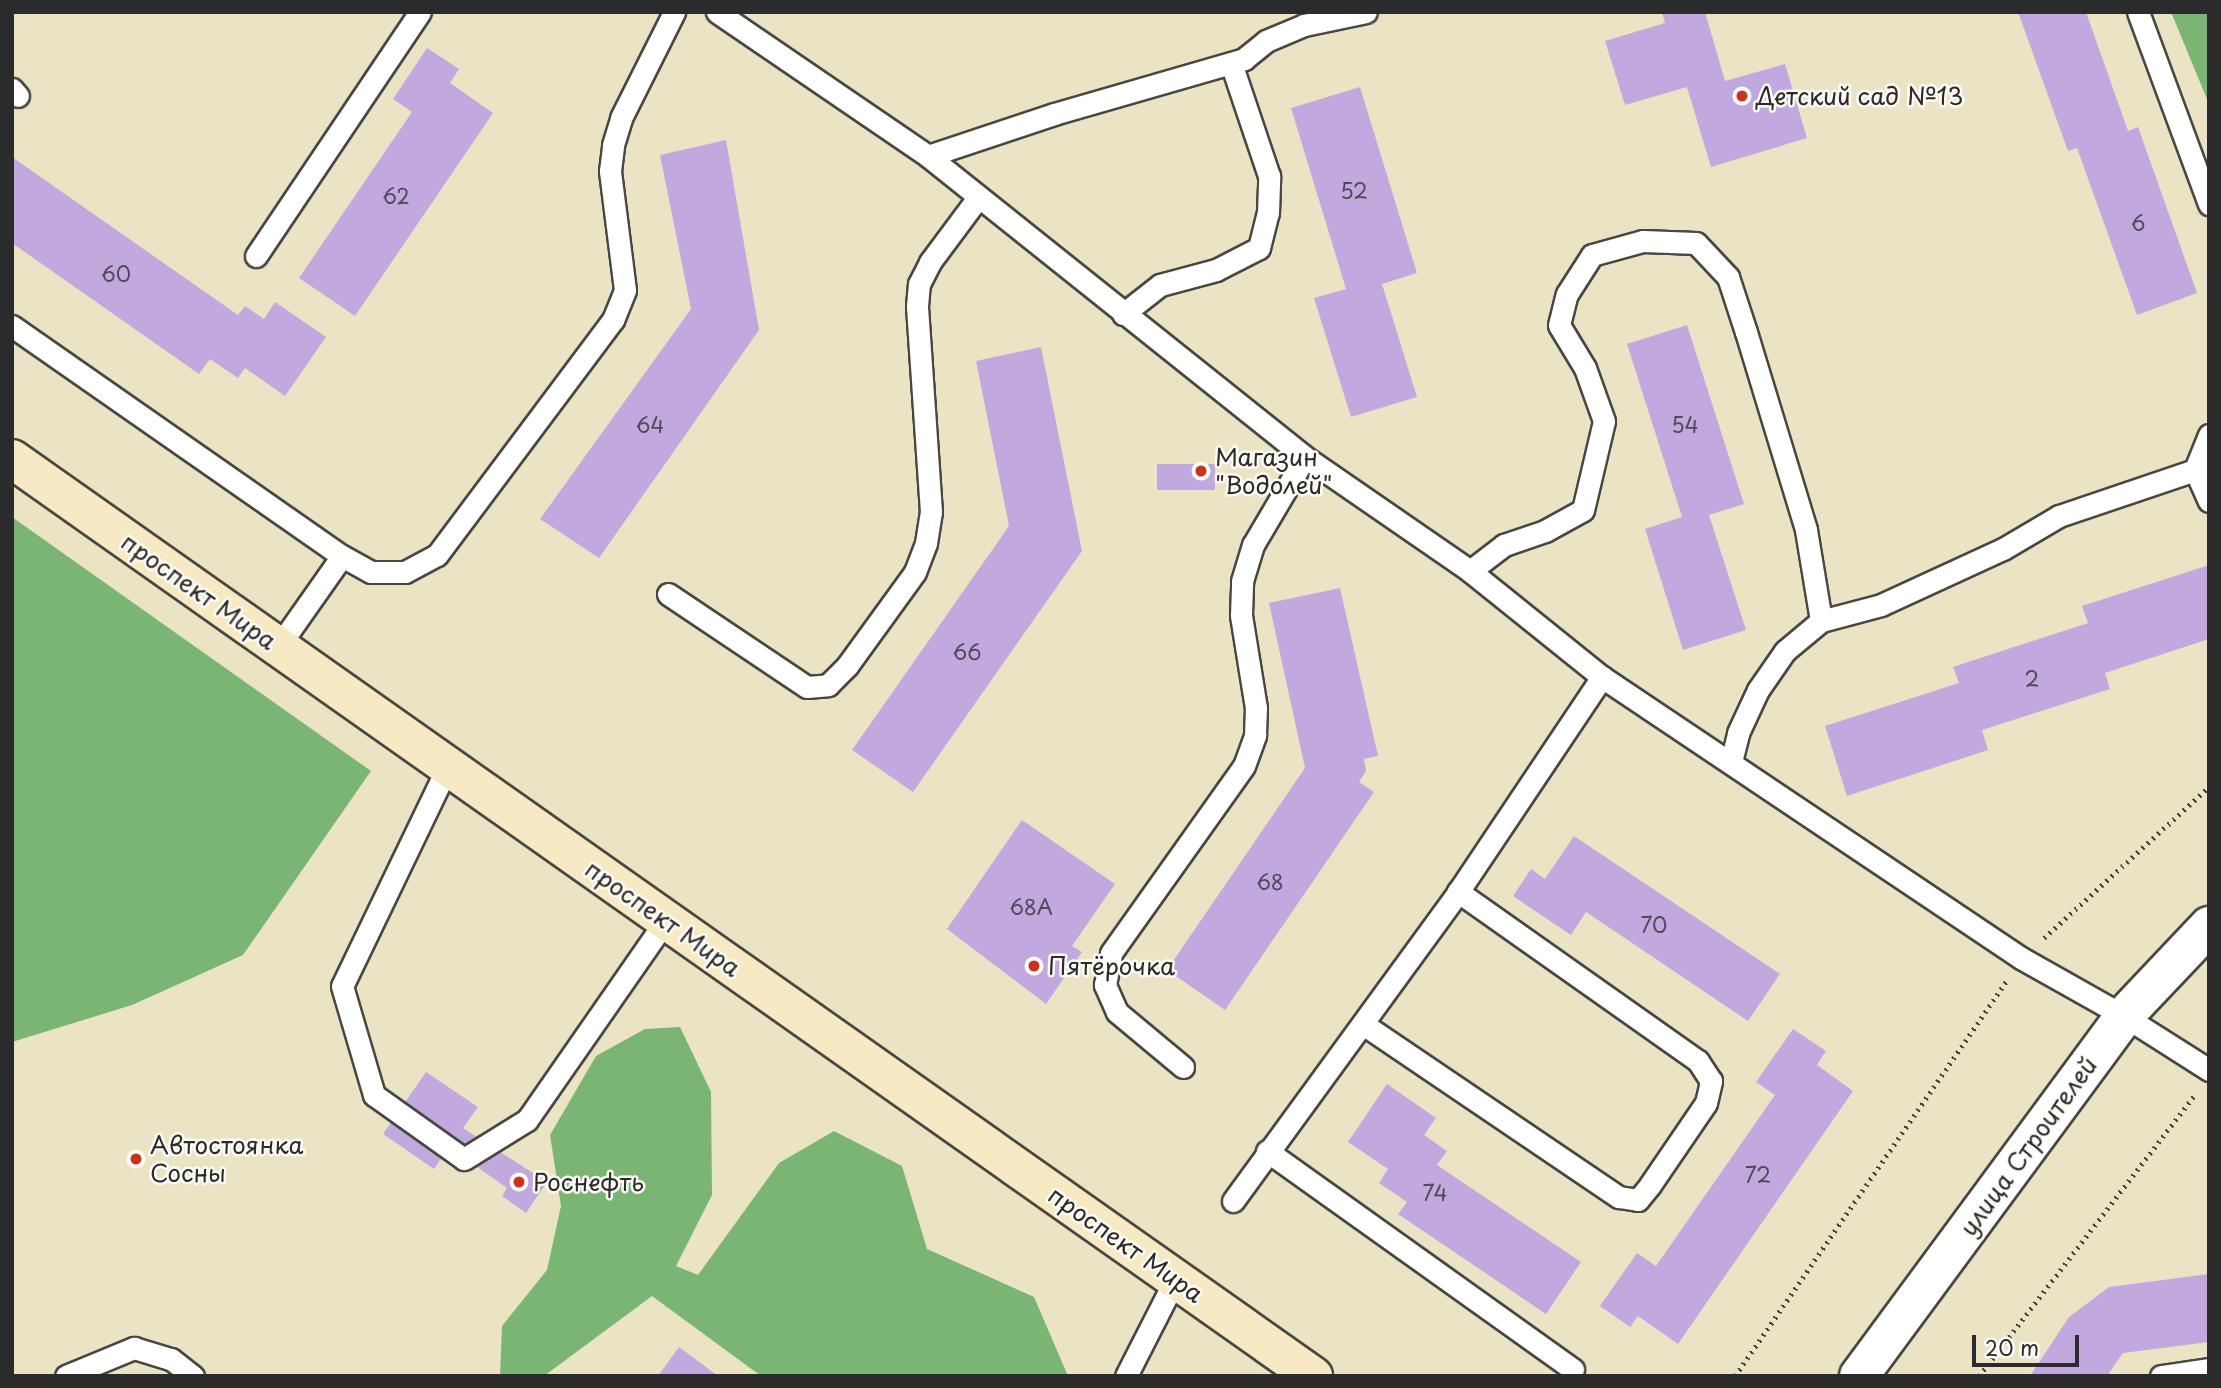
<!DOCTYPE html>
<html>
<head>
<meta charset="utf-8">
<style>
	body { margin:0 }
	#map { position:relative; width:2221px; height:1388px; overflow:hidden; background:#eae4c4; font-family:"Playpen Sans",sans-serif }
	div>[style] { position:absolute }
	.forest>* { inset:0; background:#7ab574 }
	.building>* { inset:0; background:#c1a9e0; transform-origin:0 0 }
	.path>* { height:4.5px; margin-top:-2.25px; transform-origin:0; background:repeating-linear-gradient(90deg,#484742 0 2px,transparent 0 7px) }
	.roads { filter:drop-shadow(2px 0 #484742) drop-shadow(-2px 0 #484742) drop-shadow(0 2px #484742) drop-shadow(0 -2px #484742) }
	.service>* { height:21px; margin:-10.5px; padding:0 10.5px; transform-origin:10.5px; border-radius:10.5px; background:#fff }
	.tertiary>* { height:38px; margin:-19px; padding:0 19px; transform-origin:19px; border-radius:19px; background:#fff }
	.secondary>* { height:38px; margin:-19px; padding:0 19px; transform-origin:19px; border-radius:19px; background:#f7e9c3 }
	.dots>* { width:19px; height:19px; translate:-50% -50%; box-sizing:border-box; border:4px solid #fdfcf7; border-radius:50% }
	span { translate:-50% -50%; white-space:nowrap; text-align:center; line-height:1.15; -webkit-text-stroke:5px #fdfcf7; paint-order:stroke }
	.number-label { font-size:21px; color:#504a58 }
	.number-label span { -webkit-text-stroke-width:0 }
	.poi-label { font-size:24px; color:#2b2b2b }
	.left { translate:0 -50%; text-align:left }
	.street-label { font-size:24px; color:#2b2b2b }
	.frame { position:absolute; inset:0; border:14px solid #2b2b2b; pointer-events:none }
	.scale { position:absolute; left:1972px; top:1335px; width:107px; height:32px; box-sizing:border-box; border:4px solid #2b2b2b; border-top:0; padding-left:9px; font-size:21px; line-height:24px; white-space:nowrap; color:#2b2b2b; -webkit-text-stroke:5px #fdfcf7; paint-order:stroke }
</style>
</head>
<body>
<div id="map">
	<div class="forest">
		<i style="clip-path:polygon(2171px 12px,2209px 12px,2209px 104px)"></i>
		<i style="clip-path:polygon(12px 517px,371px 771px,243px 955px,132px 1005px,12px 1042px)"></i>
		<i style="clip-path:polygon(680px 1027px,711px 1092px,712px 1195px,676px 1266px,698px 1275px,779px 1163px,834px 1131px,902px 1166px,927px 1249px,1034px 1297px,1068px 1376px,761px 1376px,652px 1296px,544px 1376px,500px 1376px,502px 1326px,547px 1270px,561px 1206px,550px 1135px,596px 1056px,645px 1029px)"></i>
	</div>
	<div class="building">
		<i style="clip-path:polygon(1662px 12px,1705px 12px,1725px 81px,1785px 64px,1807px 138px,1711px 167px,1687px 87px,1625px 105px,1605px 41px,1665px 23px)"></i>
		<i style="clip-path:polygon(2018px 12px,2086px 12px,2128px 131px,2138px 127px,2197px 293px,2137px 315px,2077px 148px,2068px 151px)"></i>
		<i style="clip-path:polygon(427px 48px,459px 69px,450px 83px,493px 113px,355px 316px,299px 278px,412px 112px,393px 99px)"></i>
		<i style="clip-path:polygon(1360px 87px,1417px 273px,1382px 284px,1417px 397px,1351px 417px,1314px 298px,1346px 289px,1291px 108px)"></i>
		<i style="clip-path:polygon(726px 140px,759px 330px,599px 558px,540px 519px,691px 309px,660px 155px)"></i>
		<i style="clip-path:polygon(12px 157px,238px 315px,245px 306px,264px 319px,275px 302px,326px 337px,285px 396px,245px 368px,238px 378px,210px 359px,199px 374px,12px 243px)"></i>
		<i style="clip-path:polygon(1687px 325px,1744px 504px,1709px 515px,1746px 630px,1683px 650px,1645px 529px,1682px 517px,1627px 344px)"></i>
		<i style="clip-path:polygon(1041px 347px,1082px 551px,913px 792px,852px 750px,1009px 526px,976px 361px)"></i>
		<i style="left:1157px;top:464px;width:58px;height:26px"></i>
		<i style="clip-path:polygon(2209px 565px,2209px 639px,2105px 673px,2110px 689px,1982px 730px,1988px 750px,1847px 796px,1825px 726px,1959px 683px,1953px 667px,2088px 623px,2082px 606px)"></i>
		<i style="clip-path:polygon(1340px 588px,1378px 756px,1364px 759px,1366px 771px,1359px 782px,1374px 792px,1225px 1010px,1167px 970px,1305px 768px,1269px 603px)"></i>
		<i style="clip-path:polygon(1022px 820px,1115px 884px,1072px 946px,1082px 952px,1046px 1004px,947px 929px)"></i>
		<i style="clip-path:polygon(1574px 836px,1780px 974px,1748px 1021px,1586px 912px,1571px 935px,1513px 896px,1531px 869px,1545px 879px)"></i>
		<i style="clip-path:polygon(1793px 1029px,1826px 1051px,1817px 1065px,1853px 1091px,1678px 1344px,1638px 1316px,1630px 1327px,1600px 1306px,1637px 1253px,1656px 1266px,1775px 1095px,1756px 1082px)"></i>
		<i style="clip-path:polygon(426px 1072px,478px 1107px,463px 1128px,547px 1182px,526px 1213px,502px 1196px,507px 1188px,449px 1147px,434px 1169px,383px 1134px)"></i>
		<i style="clip-path:polygon(1387px 1084px,1436px 1118px,1424px 1135px,1447px 1151px,1437px 1165px,1581px 1262px,1546px 1314px,1398px 1214px,1407px 1202px,1379px 1183px,1388px 1169px,1348px 1142px)"></i>
		<i style="clip-path:polygon(2209px 1274px,2209px 1342px,2123px 1353px,2107px 1376px,2030px 1376px,2069px 1317px,2109px 1287px)"></i>
		<i style="clip-path:polygon(679px 1347px,718px 1376px,658px 1376px)"></i>
	</div>
	<div class="path">
		<i style="left:2044px;top:938px;width:224px;rotate:-42.5deg"></i>
		<i style="left:1735px;top:1376px;width:479px;rotate:-55.5deg"></i>
		<i style="left:1979px;top:1376px;width:357px;rotate:-52.5deg"></i>
	</div>
	<div class="roads">
		<div class="service">
			<i style="left:717px;top:12px;width:255px;rotate:34.3deg"></i>
			<i style="left:928px;top:156px;width:482px;rotate:38.6deg"></i>
			<i style="left:1305px;top:457px;width:201px;rotate:34.6deg"></i>
			<i style="left:1470px;top:571px;width:169px;rotate:38.8deg"></i>
			<i style="left:1602px;top:677px;width:505px;rotate:33.85deg"></i>
			<i style="left:2021px;top:958px;width:118px;rotate:29.4deg"></i>
			<i style="left:2124px;top:1016px;width:101px;rotate:32.4deg"></i>
			<i style="left:2138px;top:12px;width:205px;rotate:69.7deg"></i>
			<i style="left:12px;top:89px;width:9px;rotate:49deg"></i>
			<i style="left:928px;top:156px;width:133px;rotate:-18.4deg"></i>
			<i style="left:1054px;top:114px;width:198px;rotate:-16.1deg"></i>
			<i style="left:1244px;top:59px;width:28px;rotate:-39deg"></i>
			<i style="left:1266px;top:41px;width:41px;rotate:-22.8deg"></i>
			<i style="left:1304px;top:25px;width:63px;rotate:-11.8deg"></i>
			<i style="left:256px;top:256px;width:294px;rotate:-56.1deg"></i>
			<i style="left:1123px;top:314px;width:47px;rotate:-38.1deg"></i>
			<i style="left:1160px;top:285px;width:58px;rotate:-15deg"></i>
			<i style="left:1216px;top:270px;width:48px;rotate:-27.1deg"></i>
			<i style="left:1259px;top:248px;width:36px;rotate:-76deg"></i>
			<i style="left:1268px;top:213px;width:37px;rotate:-88deg"></i>
			<i style="left:1269px;top:176px;width:119px;rotate:-108.6deg"></i>
			<i style="left:12px;top:326px;width:402px;rotate:34.9deg"></i>
			<i style="left:2209px;top:435px;width:38px;rotate:112deg"></i>
			<i style="left:2195px;top:470px;width:34px;rotate:66deg"></i>
			<i style="left:1470px;top:571px;width:43px;rotate:-37.4deg"></i>
			<i style="left:1504px;top:545px;width:43px;rotate:-18.9deg"></i>
			<i style="left:1545px;top:531px;width:43px;rotate:-28.9deg"></i>
			<i style="left:1583px;top:510px;width:91px;rotate:-76.7deg"></i>
			<i style="left:1604px;top:421px;width:56px;rotate:-109.7deg"></i>
			<i style="left:1585px;top:368px;width:50px;rotate:-121.2deg"></i>
			<i style="left:1559px;top:325px;width:32px;rotate:-76deg"></i>
			<i style="left:1567px;top:294px;width:46px;rotate:-57.3deg"></i>
			<i style="left:1592px;top:255px;width:53px;rotate:-15.4deg"></i>
			<i style="left:1643px;top:241px;width:53px;rotate:2.2deg"></i>
			<i style="left:1696px;top:243px;width:47px;rotate:46.7deg"></i>
			<i style="left:1728px;top:277px;width:58px;rotate:71.9deg"></i>
			<i style="left:1746px;top:332px;width:207px;rotate:73.1deg"></i>
			<i style="left:1806px;top:530px;width:92px;rotate:80.6deg"></i>
			<i style="left:668px;top:594px;width:167px;rotate:33.8deg"></i>
			<i style="left:807px;top:687px;width:21px;rotate:-5deg"></i>
			<i style="left:828px;top:685px;width:27px;rotate:-45deg"></i>
			<i style="left:847px;top:666px;width:116px;rotate:-54.1deg"></i>
			<i style="left:915px;top:572px;width:31px;rotate:-69deg"></i>
			<i style="left:926px;top:543px;width:31px;rotate:-81deg"></i>
			<i style="left:931px;top:512px;width:206px;rotate:-93.9deg"></i>
			<i style="left:917px;top:306px;width:22px;rotate:-85deg"></i>
			<i style="left:919px;top:284px;width:25px;rotate:-63deg"></i>
			<i style="left:930px;top:262px;width:79px;rotate:-53.3deg"></i>
			<i style="left:278px;top:647px;width:111px;rotate:-54.9deg"></i>
			<i style="left:342px;top:556px;width:33px;rotate:29deg"></i>
			<i style="left:371px;top:572px;width:34px"></i>
			<i style="left:405px;top:572px;width:36px;rotate:-28deg"></i>
			<i style="left:437px;top:555px;width:294px;rotate:-53.2deg"></i>
			<i style="left:613px;top:320px;width:32px;rotate:-68deg"></i>
			<i style="left:625px;top:290px;width:120px;rotate:-97.2deg"></i>
			<i style="left:610px;top:171px;width:26px;rotate:-83deg"></i>
			<i style="left:613px;top:145px;width:28px;rotate:-73deg"></i>
			<i style="left:621px;top:118px;width:119px;rotate:-63.4deg"></i>
			<i style="left:1731px;top:762px;width:30px;rotate:-76deg"></i>
			<i style="left:1738px;top:733px;width:47px;rotate:-65.1deg"></i>
			<i style="left:1758px;top:690px;width:47px;rotate:-55.3deg"></i>
			<i style="left:1785px;top:651px;width:47px;rotate:-39.8deg"></i>
			<i style="left:1821px;top:621px;width:62px;rotate:-14.9deg"></i>
			<i style="left:1881px;top:605px;width:134px;rotate:-24.7deg"></i>
			<i style="left:2003px;top:549px;width:65px;rotate:-30.5deg"></i>
			<i style="left:2059px;top:516px;width:144px;rotate:-18.7deg"></i>
			<i style="left:448px;top:766px;width:244px;rotate:115.7deg"></i>
			<i style="left:342px;top:986px;width:114px;rotate:73.6deg"></i>
			<i style="left:374px;top:1095px;width:110px;rotate:35.4deg"></i>
			<i style="left:464px;top:1159px;width:74px;rotate:-31.8deg"></i>
			<i style="left:527px;top:1120px;width:244px;rotate:-55.2deg"></i>
			<i style="left:1363px;top:1024px;width:309px;rotate:34.1deg"></i>
			<i style="left:1619px;top:1197px;width:19px;rotate:9deg"></i>
			<i style="left:1638px;top:1200px;width:19px;rotate:-51deg"></i>
			<i style="left:1650px;top:1185px;width:99px;rotate:-55.7deg"></i>
			<i style="left:1706px;top:1103px;width:23px;rotate:-77deg"></i>
			<i style="left:1711px;top:1081px;width:24px;rotate:-123deg"></i>
			<i style="left:1698px;top:1061px;width:294px;rotate:-144.8deg"></i>
			<i style="left:1183px;top:1067px;width:86px;rotate:-140.2deg"></i>
			<i style="left:1117px;top:1012px;width:30px;rotate:-114deg"></i>
			<i style="left:1105px;top:985px;width:33px;rotate:-79deg"></i>
			<i style="left:1111px;top:953px;width:229px;rotate:-54.6deg"></i>
			<i style="left:1244px;top:766px;width:33px;rotate:-70deg"></i>
			<i style="left:1255px;top:735px;width:27px;rotate:-88deg"></i>
			<i style="left:1256px;top:708px;width:94px;rotate:-99.2deg"></i>
			<i style="left:1241px;top:615px;width:34px;rotate:-88deg"></i>
			<i style="left:1242px;top:581px;width:38px;rotate:-73deg"></i>
			<i style="left:1253px;top:545px;width:102px;rotate:-59.4deg"></i>
			<i style="left:1267px;top:1151px;width:376px;rotate:35.5deg"></i>
			<i style="left:1233px;top:1201px;width:382px;rotate:-53.9deg"></i>
			<i style="left:1458px;top:892px;width:259px;rotate:-56.2deg"></i>
			<i style="left:66px;top:1376px;width:74px;rotate:-22.4deg"></i>
			<i style="left:134px;top:1348px;width:39px;rotate:17deg"></i>
			<i style="left:171px;top:1359px;width:28px;rotate:38deg"></i>
			<i style="left:1126px;top:1376px;width:110px;rotate:-63deg"></i>
			<i style="left:2161px;top:1376px;width:49px;rotate:-8.3deg"></i>
		</div>
		<div class="tertiary">
			<i style="left:1859px;top:1376px;width:447px;rotate:-53.6deg"></i>
			<i style="left:2124px;top:1016px;width:124px;rotate:-46.6deg"></i>
		</div>
		<div class="secondary">
			<i style="left:12px;top:459px;width:1592px;rotate:35.18deg"></i>
		</div>
	</div>
	<div class="dots">
		<i style="left:1742px;top:96px;background:#c8321e"></i>
		<i style="left:1201px;top:471px;background:#c8321e"></i>
		<i style="left:1034px;top:966px;background:#c8321e"></i>
		<i style="left:136px;top:1159px;background:#c8321e"></i>
		<i style="left:519px;top:1182px;background:#c8321e"></i>
	</div>
	<div class="number-label">
		<span style="left:1354px;top:190px">52</span>
		<span style="left:396px;top:195px">62</span>
		<span style="left:2138px;top:222px">6</span>
		<span style="left:116px;top:273px">60</span>
		<span style="left:650px;top:424px">64</span>
		<span style="left:1685px;top:424px">54</span>
		<span style="left:967px;top:651px">66</span>
		<span style="left:2032px;top:678px">2</span>
		<span style="left:1270px;top:881px">68</span>
		<span style="left:1031px;top:906px">68А</span>
		<span style="left:1654px;top:924px">70</span>
		<span style="left:1758px;top:1174px">72</span>
		<span style="left:1435px;top:1192px">74</span>
	</div>
	<div class="poi-label">
		<span class="left" style="left:1756px;top:96px">Детский сад №13</span>
		<span class="left" style="left:1215px;top:471px">Магазин<br>"Водолей"</span>
		<span class="left" style="left:1048px;top:966px">Пятёрочка</span>
		<span class="left" style="left:150px;top:1159px">Автостоянка<br>Сосны</span>
		<span class="left" style="left:533px;top:1182px">Роснефть</span>
	</div>
	<div class="street-label">
		<span style="left:199px;top:591px;rotate:35deg">проспект Мира</span>
		<span style="left:663px;top:918px;rotate:35deg">проспект Мира</span>
		<span style="left:2028px;top:1146px;rotate:-54deg">улица Строителей</span>
		<span style="left:1126px;top:1244px;rotate:35deg">проспект Мира</span>
	</div>
	<div class="frame"></div>
	<div class="scale">20 m</div>
</div>
</body>
</html>
